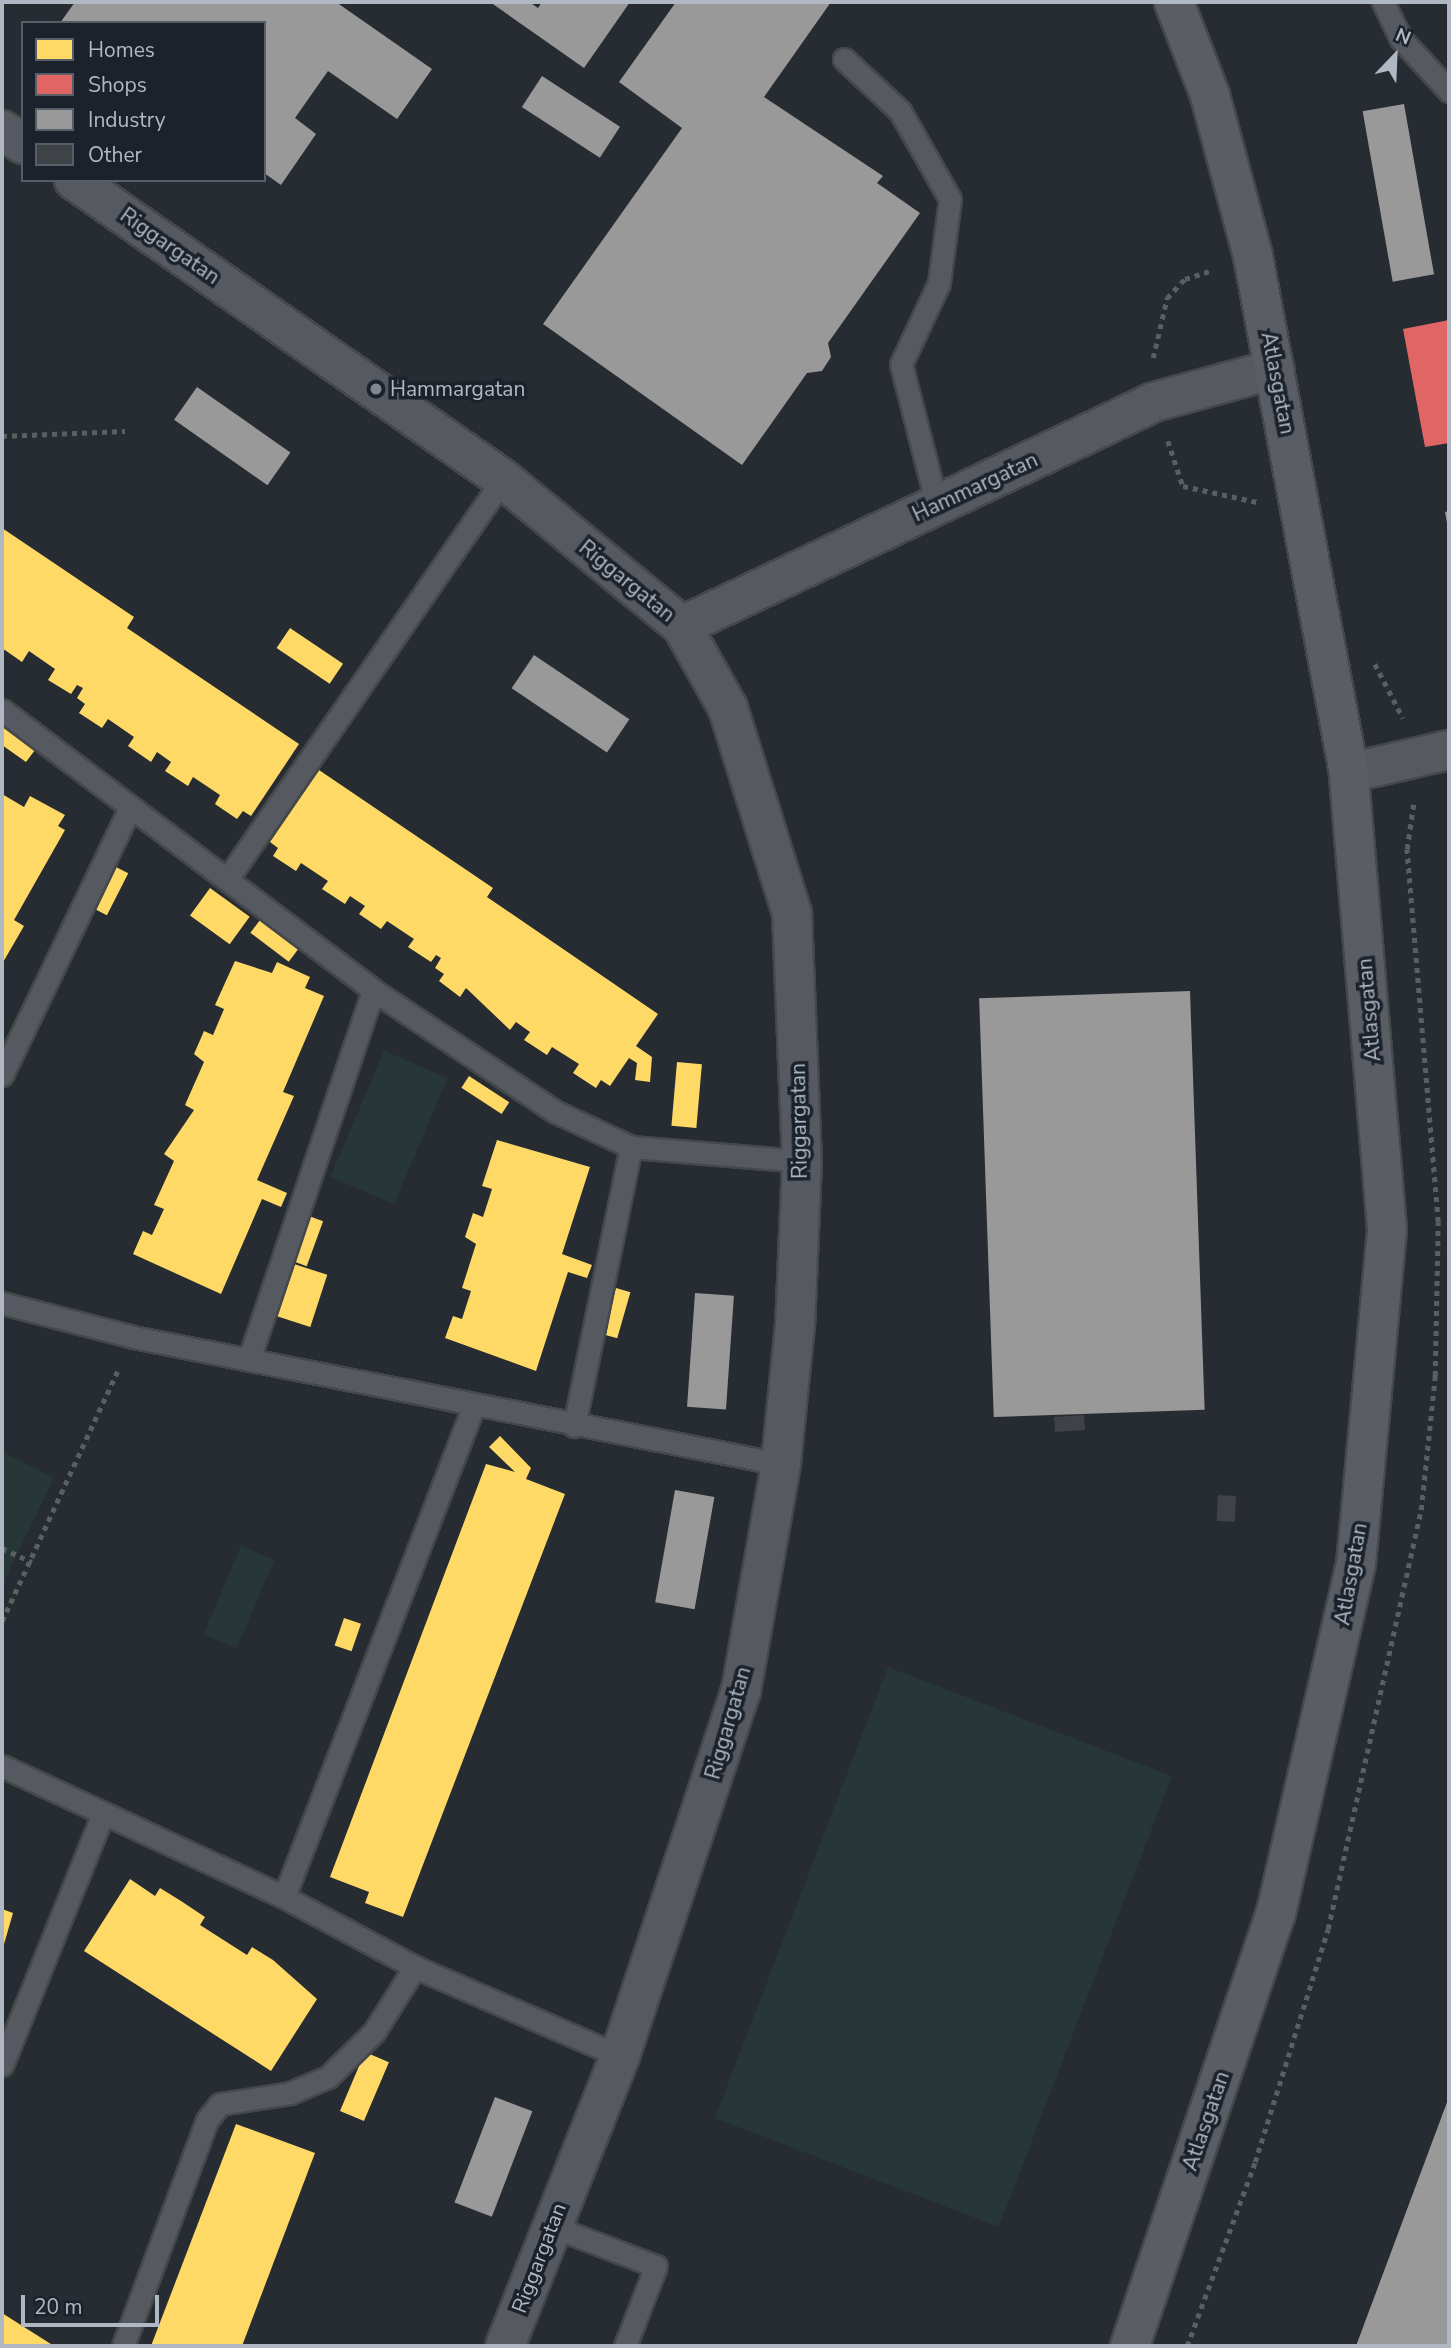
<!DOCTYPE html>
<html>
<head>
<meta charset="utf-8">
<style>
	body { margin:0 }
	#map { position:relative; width:1451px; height:2348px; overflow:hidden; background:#272c32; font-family:"Nunito Sans",sans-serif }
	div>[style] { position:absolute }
	.green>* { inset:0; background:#273738; transform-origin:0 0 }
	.homes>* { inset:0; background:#ffd966; transform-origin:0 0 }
	.shops>* { inset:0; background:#e06666 }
	.industry>* { inset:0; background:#999; transform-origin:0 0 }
	.building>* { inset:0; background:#3f4348; transform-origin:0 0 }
	.path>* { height:4.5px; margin-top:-2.25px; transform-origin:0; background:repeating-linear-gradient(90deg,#5a5f64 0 5px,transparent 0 10px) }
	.roads { filter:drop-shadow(2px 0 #44484c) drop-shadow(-2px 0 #44484c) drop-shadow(0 2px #44484c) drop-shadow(0 -2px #44484c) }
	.lane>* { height:21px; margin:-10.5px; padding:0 10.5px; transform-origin:10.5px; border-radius:10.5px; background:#565a60 }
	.street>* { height:38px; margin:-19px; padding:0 19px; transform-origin:19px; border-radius:19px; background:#565a60 }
	.secondary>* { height:38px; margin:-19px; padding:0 19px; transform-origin:19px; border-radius:19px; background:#5a5e64 }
	.dots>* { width:19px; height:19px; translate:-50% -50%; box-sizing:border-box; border:4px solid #1b222b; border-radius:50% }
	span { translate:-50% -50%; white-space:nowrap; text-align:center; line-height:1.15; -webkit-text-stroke:7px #1b222b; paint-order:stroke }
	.street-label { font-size:21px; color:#b0b8c3 }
	.poi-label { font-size:21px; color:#b0b8c3 }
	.left { translate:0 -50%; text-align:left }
	.frame { position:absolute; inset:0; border:4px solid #b0b8c3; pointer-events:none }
	.legend { position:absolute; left:21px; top:21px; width:245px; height:161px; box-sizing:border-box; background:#1b222b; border:2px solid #575e68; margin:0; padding:9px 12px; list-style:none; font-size:21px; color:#b0b8c3 }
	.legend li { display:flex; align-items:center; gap:14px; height:35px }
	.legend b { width:35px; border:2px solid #575e68 }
	.north { position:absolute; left:1360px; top:21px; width:70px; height:70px; -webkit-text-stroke:5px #1b222b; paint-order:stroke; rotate:23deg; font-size:19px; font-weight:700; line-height:28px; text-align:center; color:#b0b8c3 }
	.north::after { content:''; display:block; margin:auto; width:24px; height:32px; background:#b0b8c3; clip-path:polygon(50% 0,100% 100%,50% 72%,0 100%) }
	.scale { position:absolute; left:21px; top:2295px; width:138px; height:32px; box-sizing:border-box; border:4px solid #b0b8c3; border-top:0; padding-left:9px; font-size:21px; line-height:24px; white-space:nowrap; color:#b0b8c3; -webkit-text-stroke:5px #1b222b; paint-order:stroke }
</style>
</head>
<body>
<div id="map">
	<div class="green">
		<i style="left:384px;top:1051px;width:69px;height:137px;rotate:23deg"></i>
		<i style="clip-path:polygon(2px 1452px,54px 1478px,2px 1585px)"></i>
		<i style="left:241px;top:1546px;width:36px;height:96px;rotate:23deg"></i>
		<i style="left:888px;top:1667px;width:304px;height:483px;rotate:21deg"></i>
	</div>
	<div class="homes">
		<i style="clip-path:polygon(2px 528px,134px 617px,127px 628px,299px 744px,251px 816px,243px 811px,237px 819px,215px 804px,220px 795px,193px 777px,188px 786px,165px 771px,171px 762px,157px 752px,151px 762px,128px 746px,134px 737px,108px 719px,102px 728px,79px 713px,85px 704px,77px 698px,83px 688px,77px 685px,71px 694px,48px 680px,55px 669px,29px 651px,22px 662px,2px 648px)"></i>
		<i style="left:290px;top:628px;width:64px;height:24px;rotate:34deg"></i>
		<i style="clip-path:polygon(2px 726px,35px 750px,26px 762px,2px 745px)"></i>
		<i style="clip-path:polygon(319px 770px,493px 888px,487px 897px,658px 1014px,636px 1046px,652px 1057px,650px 1082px,635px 1080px,637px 1063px,629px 1058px,610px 1086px,601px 1080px,596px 1088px,573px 1073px,579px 1064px,552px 1047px,547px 1055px,524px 1040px,530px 1032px,516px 1022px,510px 1030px,466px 988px,460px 997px,439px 981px,444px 974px,435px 968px,441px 958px,436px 955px,431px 962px,408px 947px,414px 939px,387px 921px,381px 929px,359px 914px,365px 906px,350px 896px,345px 904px,322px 889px,328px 881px,301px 863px,296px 871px,273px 856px,278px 848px,270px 842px)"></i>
		<i style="clip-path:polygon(2px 794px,24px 807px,30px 796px,65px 815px,58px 826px,65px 830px,14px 920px,24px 926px,2px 964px)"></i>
		<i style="left:114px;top:866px;width:16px;height:47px;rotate:27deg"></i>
		<i style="left:210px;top:888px;width:49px;height:34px;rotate:36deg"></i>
		<i style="left:260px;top:920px;width:48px;height:16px;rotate:37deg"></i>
		<i style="clip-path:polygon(235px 961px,272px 973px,277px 962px,310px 977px,305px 988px,324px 996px,283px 1092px,294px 1096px,257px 1180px,287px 1193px,281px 1207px,262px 1199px,221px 1294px,133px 1254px,143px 1231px,152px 1235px,164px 1209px,154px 1205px,174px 1161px,164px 1154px,194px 1110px,185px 1105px,204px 1062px,194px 1054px,204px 1031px,213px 1035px,224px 1009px,215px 1005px)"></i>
		<i style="left:677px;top:1062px;width:25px;height:64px;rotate:5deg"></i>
		<i style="left:469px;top:1076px;width:48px;height:14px;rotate:33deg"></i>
		<i style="clip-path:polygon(497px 1140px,590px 1167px,562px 1254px,592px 1265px,587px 1278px,568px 1272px,536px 1371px,445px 1338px,453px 1316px,462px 1319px,471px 1291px,462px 1288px,476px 1244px,465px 1237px,473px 1213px,483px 1217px,492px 1189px,482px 1186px)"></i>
		<i style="left:309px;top:1216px;width:15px;height:48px;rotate:20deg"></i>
		<i style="left:294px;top:1264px;width:35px;height:55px;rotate:18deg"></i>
		<i style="left:616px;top:1288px;width:15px;height:48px;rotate:16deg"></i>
		<i style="clip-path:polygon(500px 1436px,531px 1468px,526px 1479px,565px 1494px,403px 1917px,365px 1903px,369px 1892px,330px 1877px,486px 1464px,515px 1472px,489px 1447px)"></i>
		<i style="left:344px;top:1618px;width:18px;height:29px;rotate:19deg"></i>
		<i style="clip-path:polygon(130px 1879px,155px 1896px,160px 1888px,181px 1901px,205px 1917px,200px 1925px,247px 1955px,252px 1947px,273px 1960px,317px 1999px,271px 2071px,84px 1951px)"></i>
		<i style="clip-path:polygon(2px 1909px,13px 1913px,2px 1951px)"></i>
		<i style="left:365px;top:2052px;width:26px;height:64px;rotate:23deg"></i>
		<i style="clip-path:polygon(236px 2124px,315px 2153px,242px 2346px,151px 2346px)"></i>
		<i style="clip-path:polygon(2px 2313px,54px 2346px,2px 2346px)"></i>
	</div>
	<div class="shops">
		<i style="clip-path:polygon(1449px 320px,1449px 443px,1425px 447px,1403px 329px)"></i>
	</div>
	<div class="industry">
		<i style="clip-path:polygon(75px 2px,336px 2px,432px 69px,397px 119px,328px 71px,295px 118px,316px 134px,281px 185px,264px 173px,264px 23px,60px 23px)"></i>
		<i style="clip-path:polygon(490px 2px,529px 2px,538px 8px,542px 2px,630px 2px,584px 68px)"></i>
		<i style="clip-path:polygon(676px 2px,831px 2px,764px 97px,883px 176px,877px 183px,920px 213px,828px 343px,831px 357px,822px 371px,807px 373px,742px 465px,543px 324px,682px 128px,619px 82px)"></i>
		<i style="left:542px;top:76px;width:93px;height:37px;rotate:33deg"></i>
		<i style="left:1404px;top:104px;width:173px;height:42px;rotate:80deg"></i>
		<i style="left:197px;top:387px;width:114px;height:40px;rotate:35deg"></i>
		<i style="clip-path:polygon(1449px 511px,1449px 528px,1448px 528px,1445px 512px)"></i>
		<i style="left:534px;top:655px;width:115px;height:40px;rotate:34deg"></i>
		<i style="left:1190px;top:991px;width:419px;height:211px;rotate:88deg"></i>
		<i style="left:695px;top:1293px;width:39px;height:114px;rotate:4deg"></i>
		<i style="left:675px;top:1490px;width:40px;height:114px;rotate:10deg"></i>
		<i style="left:495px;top:2097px;width:40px;height:113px;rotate:21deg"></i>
		<i style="clip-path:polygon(1449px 2097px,1449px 2346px,1356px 2346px)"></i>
	</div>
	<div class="building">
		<i style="left:1084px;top:1415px;width:15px;height:30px;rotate:86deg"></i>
		<i style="left:1218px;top:1495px;width:18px;height:26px;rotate:3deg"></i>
	</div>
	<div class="path">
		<i style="left:1153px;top:358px;width:62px;rotate:-76.9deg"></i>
		<i style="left:1167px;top:298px;width:26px;rotate:-47deg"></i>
		<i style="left:1185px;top:279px;width:29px;rotate:-18deg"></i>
		<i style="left:2px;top:436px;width:123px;rotate:-2.3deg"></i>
		<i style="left:1168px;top:441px;width:47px;rotate:71.6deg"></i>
		<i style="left:1183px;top:486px;width:76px;rotate:12.2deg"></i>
		<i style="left:1375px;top:664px;width:61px;rotate:62.6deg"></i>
		<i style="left:2px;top:1548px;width:33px;rotate:25deg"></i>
		<i style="left:2px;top:1621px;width:277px;rotate:-65.2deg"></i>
		<i style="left:1187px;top:2346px;width:196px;rotate:-69.7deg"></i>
		<i style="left:1255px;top:2162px;width:244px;rotate:-72.6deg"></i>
		<i style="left:1328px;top:1929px;width:429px;rotate:-77.5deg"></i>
		<i style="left:1421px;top:1510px;width:135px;rotate:-84deg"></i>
		<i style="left:1435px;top:1376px;width:154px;rotate:-88.9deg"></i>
		<i style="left:1438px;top:1222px;width:374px;rotate:-94.8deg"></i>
		<i style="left:1407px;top:849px;width:49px;rotate:-81.9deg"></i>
	</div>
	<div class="roads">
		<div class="lane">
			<i style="left:1383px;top:2px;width:41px;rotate:64.1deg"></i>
			<i style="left:1401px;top:39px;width:71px;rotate:47.3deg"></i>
			<i style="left:844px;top:59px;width:76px;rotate:42.9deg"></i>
			<i style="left:900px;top:111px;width:101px;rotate:60.4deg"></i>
			<i style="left:950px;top:199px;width:85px;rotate:97.5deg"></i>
			<i style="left:939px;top:283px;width:89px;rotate:115.1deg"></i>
			<i style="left:901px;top:364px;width:146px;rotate:75.7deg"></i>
			<i style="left:2px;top:710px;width:465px;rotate:37deg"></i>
			<i style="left:373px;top:990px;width:220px;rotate:33.7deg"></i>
			<i style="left:556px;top:1112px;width:83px;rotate:25deg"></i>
			<i style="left:631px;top:1147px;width:172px;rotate:4.7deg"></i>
			<i style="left:228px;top:878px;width:485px;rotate:-55.4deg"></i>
			<i style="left:2px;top:1075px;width:296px;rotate:-64.4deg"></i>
			<i style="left:2px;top:1303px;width:135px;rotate:14.5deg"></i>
			<i style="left:133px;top:1337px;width:660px;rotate:11.09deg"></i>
			<i style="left:249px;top:1359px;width:389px;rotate:-71.4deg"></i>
			<i style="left:574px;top:1426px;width:285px;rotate:-78.5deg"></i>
			<i style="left:2px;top:1766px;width:311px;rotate:24.9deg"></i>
			<i style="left:284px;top:1897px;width:149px;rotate:28.1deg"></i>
			<i style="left:415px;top:1967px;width:223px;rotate:23.5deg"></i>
			<i style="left:284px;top:1897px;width:527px;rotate:-68.88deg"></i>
			<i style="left:2px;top:2065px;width:271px;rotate:-68.1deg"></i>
			<i style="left:551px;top:2226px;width:112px;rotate:20.9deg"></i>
			<i style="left:656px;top:2266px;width:86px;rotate:111.2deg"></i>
			<i style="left:123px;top:2346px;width:241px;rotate:-69.6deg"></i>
			<i style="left:207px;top:2120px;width:21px;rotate:-51deg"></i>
			<i style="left:220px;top:2104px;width:71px;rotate:-8.9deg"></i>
			<i style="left:290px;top:2093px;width:41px;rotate:-22.8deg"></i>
			<i style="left:328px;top:2077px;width:64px;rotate:-44.4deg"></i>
			<i style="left:374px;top:2032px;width:77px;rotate:-57.8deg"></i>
		</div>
		<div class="street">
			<i style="left:2px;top:130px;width:25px;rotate:34deg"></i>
			<i style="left:74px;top:180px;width:523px;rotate:34.88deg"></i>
			<i style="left:503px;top:479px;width:232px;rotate:39.4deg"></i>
			<i style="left:682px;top:626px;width:94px;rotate:60.7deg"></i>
			<i style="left:728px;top:708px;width:215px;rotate:72.7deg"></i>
			<i style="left:792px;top:913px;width:248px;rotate:87.7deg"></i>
			<i style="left:802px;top:1161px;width:164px;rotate:92.4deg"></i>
			<i style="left:795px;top:1325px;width:140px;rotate:95.8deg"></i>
			<i style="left:781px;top:1464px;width:230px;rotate:100deg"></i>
			<i style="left:741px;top:1690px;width:385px;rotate:108.3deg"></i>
			<i style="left:620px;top:2056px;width:312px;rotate:111.6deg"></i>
			<i style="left:682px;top:626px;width:522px;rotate:-25.39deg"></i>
			<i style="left:1154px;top:402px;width:125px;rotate:-15.3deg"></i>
			<i style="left:1349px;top:773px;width:103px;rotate:-13deg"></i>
		</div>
		<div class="secondary">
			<i style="left:1130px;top:2346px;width:457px;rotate:-71.4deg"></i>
			<i style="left:1276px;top:1913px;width:358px;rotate:-77.1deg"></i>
			<i style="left:1356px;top:1564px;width:336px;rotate:-84.7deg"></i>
			<i style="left:1387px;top:1229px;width:458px;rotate:-94.8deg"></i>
			<i style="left:1349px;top:773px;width:526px;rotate:-100.52deg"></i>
			<i style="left:1253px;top:256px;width:167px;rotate:-105deg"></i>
			<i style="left:1210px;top:95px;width:100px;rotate:-111.2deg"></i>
		</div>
	</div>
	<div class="dots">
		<i style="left:376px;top:389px;background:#808790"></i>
	</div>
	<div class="street-label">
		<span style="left:170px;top:246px;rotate:35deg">Riggargatan</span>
		<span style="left:1278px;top:383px;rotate:79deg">Atlasgatan</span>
		<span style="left:975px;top:487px;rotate:-25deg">Hammargatan</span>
		<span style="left:627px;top:581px;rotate:39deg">Riggargatan</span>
		<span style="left:1369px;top:1010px;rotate:-95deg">Atlasgatan</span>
		<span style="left:799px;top:1121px;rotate:-91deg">Riggargatan</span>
		<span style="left:1351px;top:1574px;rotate:-80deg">Atlasgatan</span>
		<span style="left:728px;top:1723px;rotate:-74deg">Riggargatan</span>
		<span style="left:1206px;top:2121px;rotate:-71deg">Atlasgatan</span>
		<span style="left:539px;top:2258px;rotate:-69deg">Riggargatan</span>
	</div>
	<div class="poi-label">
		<span class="left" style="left:390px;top:389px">Hammargatan</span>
	</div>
	<div class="frame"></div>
	<ul class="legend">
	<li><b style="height:19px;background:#ffd966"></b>Homes</li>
	<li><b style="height:19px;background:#e06666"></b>Shops</li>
	<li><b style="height:19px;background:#999"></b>Industry</li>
	<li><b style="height:19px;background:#3f4348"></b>Other</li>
	</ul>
	<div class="north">N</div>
	<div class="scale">20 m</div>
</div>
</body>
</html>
